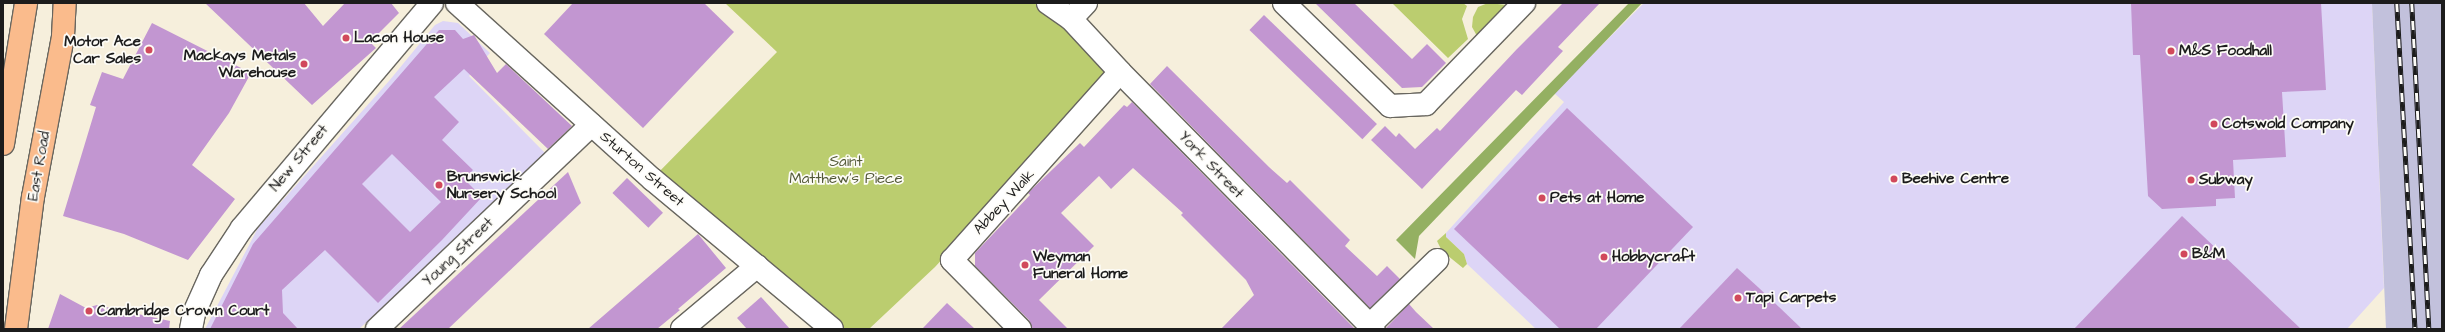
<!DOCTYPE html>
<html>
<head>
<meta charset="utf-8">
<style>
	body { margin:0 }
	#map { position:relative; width:2445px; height:332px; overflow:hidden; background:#f6efdc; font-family:"Architects Daughter",sans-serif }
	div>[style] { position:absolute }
	.built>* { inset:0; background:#ddd5f6 }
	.industrial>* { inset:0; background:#c2c1dc }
	.green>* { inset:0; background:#bbcd6f }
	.forest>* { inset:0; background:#94b062 }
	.building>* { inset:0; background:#c296d1; transform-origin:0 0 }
	.roads { filter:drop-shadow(1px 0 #68665f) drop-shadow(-1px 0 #68665f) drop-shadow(0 1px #68665f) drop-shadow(0 -1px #68665f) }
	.street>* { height:22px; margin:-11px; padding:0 11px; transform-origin:11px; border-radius:11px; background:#fff }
	.primary>* { height:22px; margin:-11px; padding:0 11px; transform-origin:11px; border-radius:11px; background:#fabb8c }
	.rail>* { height:4.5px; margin-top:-2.25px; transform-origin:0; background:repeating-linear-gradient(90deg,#fdfcf7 0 9px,#1c1c1c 0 18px); box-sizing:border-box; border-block:1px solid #1c1c1c }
	.dots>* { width:11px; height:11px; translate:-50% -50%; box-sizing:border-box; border:2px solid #fdfcf7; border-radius:50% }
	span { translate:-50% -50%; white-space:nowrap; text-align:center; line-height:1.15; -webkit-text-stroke:3.5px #fdfcf7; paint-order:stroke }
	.poi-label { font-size:15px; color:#1c1c1c; font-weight:700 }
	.left { translate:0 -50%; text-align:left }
	.right { translate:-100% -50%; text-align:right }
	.street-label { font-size:15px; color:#1c1c1c }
	.park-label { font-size:15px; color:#545a39 }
	.frame { position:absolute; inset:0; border:4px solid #1c1c1c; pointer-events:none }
</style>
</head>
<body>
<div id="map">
	<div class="built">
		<i style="clip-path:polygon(1644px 3px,2372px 3px,2384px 288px,2347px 329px,1536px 329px,1467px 264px,1464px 254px,1446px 237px,1446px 233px,1564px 102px,1554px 93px)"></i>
		<i style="clip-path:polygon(443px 21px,458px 23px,490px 53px,469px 76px,547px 155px,359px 329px,205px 329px,258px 228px,389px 81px,435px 25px)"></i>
	</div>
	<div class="industrial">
		<i style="clip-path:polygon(2372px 3px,2442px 3px,2442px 329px,2386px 329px)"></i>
	</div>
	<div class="green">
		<i style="clip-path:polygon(725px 3px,1037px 3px,1068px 23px,1112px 75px,935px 267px,869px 329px,831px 329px,652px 179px,777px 52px)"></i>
		<i style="clip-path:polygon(1392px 3px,1463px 3px,1467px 6px,1462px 19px,1468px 39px,1448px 58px)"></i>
		<i style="clip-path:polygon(1488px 3px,1507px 5px,1477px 36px,1472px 27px,1473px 17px,1478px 7px)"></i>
		<i style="clip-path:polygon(1446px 233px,1446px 237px,1464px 254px,1467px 264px,1463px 268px,1442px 251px,1437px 241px)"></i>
	</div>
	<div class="forest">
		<i style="clip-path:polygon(1629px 3px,1642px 3px,1419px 236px,1415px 259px,1396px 240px)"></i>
	</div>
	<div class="building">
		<i style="clip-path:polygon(205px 3px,304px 3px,323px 26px,345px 3px,391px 3px,399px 13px,370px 42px,376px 48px,312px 105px)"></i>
		<i style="clip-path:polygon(573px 3px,704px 3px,734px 32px,643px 128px,544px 34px)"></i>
		<i style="clip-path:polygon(1315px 3px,1354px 3px,1412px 59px,1427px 44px,1446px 63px,1422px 87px,1402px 88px)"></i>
		<i style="clip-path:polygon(1563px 3px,1600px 3px,1558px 47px,1563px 51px,1522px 95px,1516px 90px,1422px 189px,1371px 140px,1385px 126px,1396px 137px,1399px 133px,1415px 149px,1437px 128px,1440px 131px,1517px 49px)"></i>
		<i style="clip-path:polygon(2131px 3px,2321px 3px,2326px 90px,2282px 92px,2286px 157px,2233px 160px,2235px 198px,2216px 199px,2216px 206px,2162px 209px,2148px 196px,2140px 55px,2133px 55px)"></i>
		<i style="left:1264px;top:15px;width:157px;height:21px;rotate:44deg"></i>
		<i style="clip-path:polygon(152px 23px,251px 73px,229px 113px,192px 165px,235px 199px,188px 260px,124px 234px,63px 216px,96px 107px,90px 105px,102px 72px,123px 79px)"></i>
		<i style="clip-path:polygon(evenodd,439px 30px,455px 30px,463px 39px,474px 35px,497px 73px,506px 64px,572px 126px,548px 149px,464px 69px,434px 97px,459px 122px,442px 140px,473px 170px,464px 179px,482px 197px,442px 240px,378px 303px,325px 250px,282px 290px,283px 313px,298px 329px,210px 329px,253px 244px,439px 30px,392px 154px,441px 202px,410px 232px,362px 184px,392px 154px)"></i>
		<i style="clip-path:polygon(1167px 66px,1269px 167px,1287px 183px,1290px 180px,1350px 240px,1345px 246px,1377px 276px,1387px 266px,1400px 279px,1370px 308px,1150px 84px)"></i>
		<i style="clip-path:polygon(1132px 102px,1355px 329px,1221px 329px,1254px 295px,1246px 280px,1181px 215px,1183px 213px,1133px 168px,1111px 189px,1099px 176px,1061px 213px,1094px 246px,1039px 300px,1068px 329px,1032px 329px,1029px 320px,975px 266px,975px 253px,1030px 195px,1028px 193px,1080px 143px,1084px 147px,1124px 105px,1127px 107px)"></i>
		<i style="clip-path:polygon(1567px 108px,1693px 227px,1596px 329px,1560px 329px,1454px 229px)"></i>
		<i style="clip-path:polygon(568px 172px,581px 203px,448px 329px,399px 329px)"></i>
		<i style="left:627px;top:178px;width:50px;height:21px;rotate:44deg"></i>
		<i style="clip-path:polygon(2182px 216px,2301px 329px,2074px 329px)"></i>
		<i style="clip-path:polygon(698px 234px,726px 268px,678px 309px,680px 310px,657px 329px,588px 329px)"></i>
		<i style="clip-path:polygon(1737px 268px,1759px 288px,1802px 329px,1679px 329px)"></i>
		<i style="clip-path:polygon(60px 294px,86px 308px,97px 305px,170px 321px,169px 329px,48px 329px)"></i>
		<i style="clip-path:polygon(761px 297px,790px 329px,747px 329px,737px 318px)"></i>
		<i style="clip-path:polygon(947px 303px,975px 329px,922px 329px)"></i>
		<i style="clip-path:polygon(1409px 304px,1416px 312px,1434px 329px,1385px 329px)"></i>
	</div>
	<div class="roads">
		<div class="street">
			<i style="left:457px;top:3px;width:263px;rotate:42.1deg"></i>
			<i style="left:652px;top:179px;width:234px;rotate:39.8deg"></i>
			<i style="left:1048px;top:3px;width:28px;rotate:35deg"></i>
			<i style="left:1071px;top:19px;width:72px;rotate:47.2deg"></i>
			<i style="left:1120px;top:72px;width:361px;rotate:45.4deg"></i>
			<i style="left:1284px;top:3px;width:148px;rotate:44.2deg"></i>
			<i style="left:1390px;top:106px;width:36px;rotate:-3deg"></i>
			<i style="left:1426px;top:104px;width:141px;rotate:-45.9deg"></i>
			<i style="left:1071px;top:19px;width:22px;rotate:-47deg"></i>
			<i style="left:1369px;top:326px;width:95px;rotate:-44.1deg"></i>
			<i style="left:191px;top:329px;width:16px;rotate:-79deg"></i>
			<i style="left:194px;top:313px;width:42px;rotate:-65.9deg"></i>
			<i style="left:211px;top:275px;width:56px;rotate:-56.6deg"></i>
			<i style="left:242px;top:228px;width:294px;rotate:-49.8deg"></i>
			<i style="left:377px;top:329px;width:296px;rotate:-43.6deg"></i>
			<i style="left:682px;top:329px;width:98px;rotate:-40deg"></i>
			<i style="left:1020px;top:329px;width:97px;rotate:-134.6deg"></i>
			<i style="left:952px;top:260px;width:252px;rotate:-48.2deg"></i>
		</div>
		<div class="primary">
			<i style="left:3px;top:144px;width:143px;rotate:-80.7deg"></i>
			<i style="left:16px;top:329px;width:133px;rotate:-82.7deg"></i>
			<i style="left:33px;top:197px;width:164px;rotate:-79.4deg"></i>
			<i style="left:63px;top:36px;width:33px;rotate:-87deg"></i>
		</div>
	</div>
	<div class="rail">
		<i style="left:2397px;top:3px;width:326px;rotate:86.8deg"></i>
		<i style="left:2412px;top:3px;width:326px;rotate:87deg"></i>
	</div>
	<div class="dots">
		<i style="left:346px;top:38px;background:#d1495b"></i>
		<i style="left:149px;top:50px;background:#d1495b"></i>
		<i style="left:2171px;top:51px;background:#d1495b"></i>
		<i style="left:304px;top:64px;background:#d1495b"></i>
		<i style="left:2214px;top:124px;background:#d1495b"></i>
		<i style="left:1894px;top:179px;background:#d1495b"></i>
		<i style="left:2191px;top:180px;background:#d1495b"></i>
		<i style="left:439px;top:185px;background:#d1495b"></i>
		<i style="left:1542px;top:198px;background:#d1495b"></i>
		<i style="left:2184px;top:254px;background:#d1495b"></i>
		<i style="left:1604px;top:257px;background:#d1495b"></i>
		<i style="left:1025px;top:265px;background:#d1495b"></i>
		<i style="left:1738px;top:298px;background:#d1495b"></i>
		<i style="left:89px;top:311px;background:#d1495b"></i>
	</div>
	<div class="poi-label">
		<span class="left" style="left:354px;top:38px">Lacon House</span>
		<span class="right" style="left:141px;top:50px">Motor Ace<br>Car Sales</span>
		<span class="left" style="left:2179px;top:51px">M&amp;S Foodhall</span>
		<span class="right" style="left:296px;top:64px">Mackays Metals<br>Warehouse</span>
		<span class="left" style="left:2222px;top:124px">Cotswold Company</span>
		<span class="left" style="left:447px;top:185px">Brunswick<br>Nursery School</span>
		<span class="left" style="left:1902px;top:179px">Beehive Centre</span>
		<span class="left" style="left:2199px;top:180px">Subway</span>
		<span class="left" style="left:1550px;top:198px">Pets at Home</span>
		<span class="left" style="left:2192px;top:254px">B&amp;M</span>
		<span class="left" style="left:1033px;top:265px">Weyman<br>Funeral Home</span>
		<span class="left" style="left:1612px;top:257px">Hobbycraft</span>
		<span class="left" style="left:1746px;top:298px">Tapi Carpets</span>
		<span class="left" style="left:97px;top:311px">Cambridge Crown Court</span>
	</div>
	<div class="street-label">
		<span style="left:299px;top:158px;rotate:-50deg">New Street</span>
		<span style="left:1211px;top:165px;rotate:46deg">York Street</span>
		<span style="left:39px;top:166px;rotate:-80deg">East Road</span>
		<span style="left:642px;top:169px;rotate:41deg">Sturton Street</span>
		<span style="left:1004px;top:202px;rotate:-47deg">Abbey Walk</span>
		<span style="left:458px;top:252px;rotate:-44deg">Young Street</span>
	</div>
	<div class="park-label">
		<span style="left:846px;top:170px">Saint<br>Matthew's Piece</span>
	</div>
	<div class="frame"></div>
</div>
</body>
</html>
